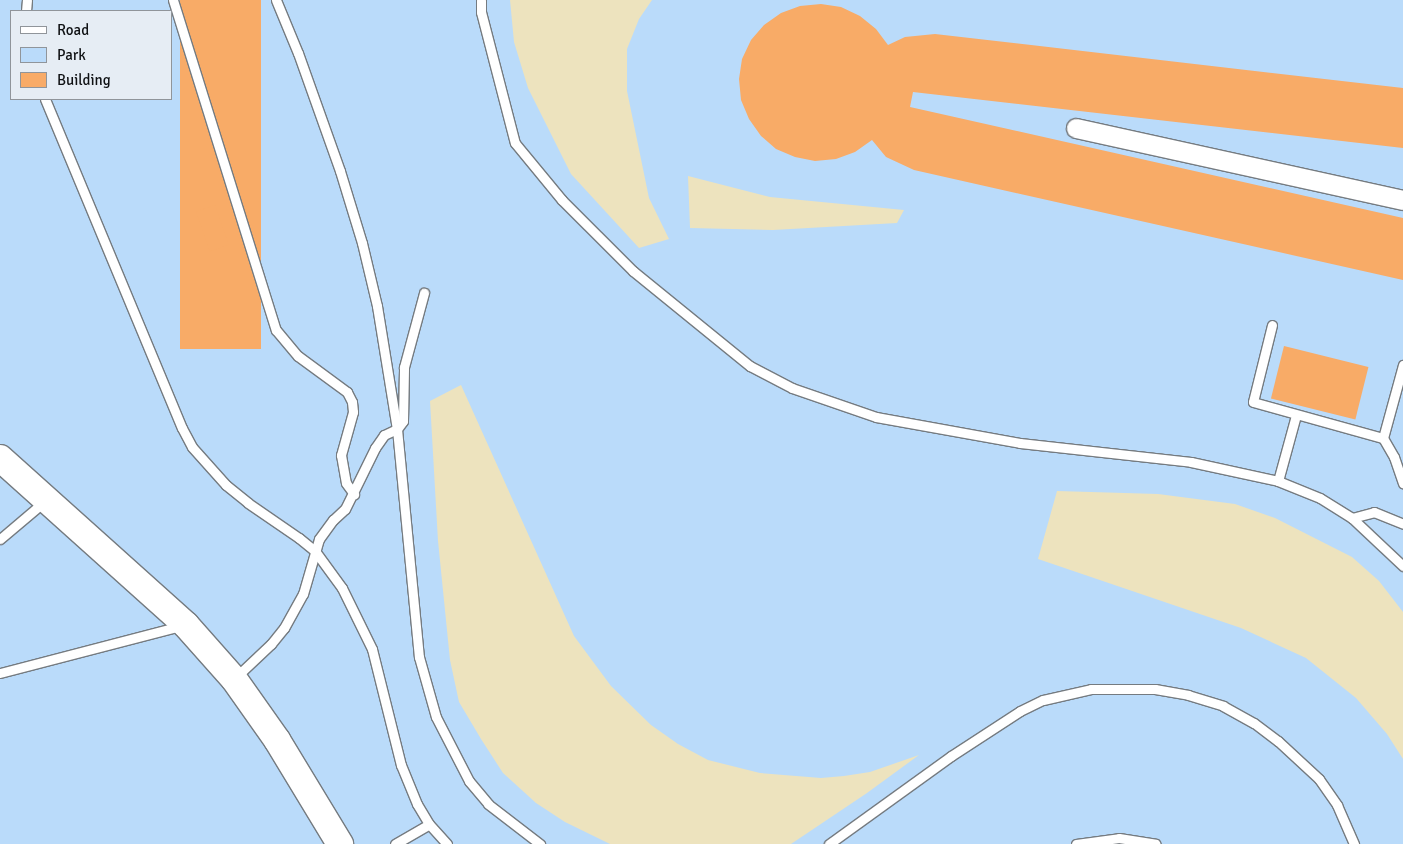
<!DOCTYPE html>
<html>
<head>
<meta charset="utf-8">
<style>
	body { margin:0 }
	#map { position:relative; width:1403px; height:844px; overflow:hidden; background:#e6edf4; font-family:Signika,sans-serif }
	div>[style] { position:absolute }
	.green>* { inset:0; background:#badbfa }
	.sand>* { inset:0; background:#ede3be }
	.building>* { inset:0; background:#f8ab67; transform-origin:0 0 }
	.roads { filter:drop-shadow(1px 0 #757b80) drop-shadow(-1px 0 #757b80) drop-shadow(0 1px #757b80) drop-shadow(0 -1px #757b80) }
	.lane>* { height:9px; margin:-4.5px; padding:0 4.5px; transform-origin:4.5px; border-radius:4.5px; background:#fff }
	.street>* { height:19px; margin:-9.5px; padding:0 9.5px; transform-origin:9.5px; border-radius:9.5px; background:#fff }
	.secondary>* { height:26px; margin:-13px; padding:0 13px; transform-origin:13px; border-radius:13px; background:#fff }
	span { translate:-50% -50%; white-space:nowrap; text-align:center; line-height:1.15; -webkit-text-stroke:4px #e6edf4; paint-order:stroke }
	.legend { position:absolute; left:10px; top:10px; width:162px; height:90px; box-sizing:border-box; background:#e6edf4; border:1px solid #90959a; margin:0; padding:6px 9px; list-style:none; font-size:15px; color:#0f1113 }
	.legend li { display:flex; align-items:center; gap:10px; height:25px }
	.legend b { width:25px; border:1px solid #90959a }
</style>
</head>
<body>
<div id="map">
	<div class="green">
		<i style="clip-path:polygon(evenodd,0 0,1403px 0,1403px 844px,0 844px,0 0,11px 11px,171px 11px,171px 99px,11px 99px,11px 11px)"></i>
	</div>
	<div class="sand">
		<i style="clip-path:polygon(510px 0,652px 0,639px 19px,627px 49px,627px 91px,649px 198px,669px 239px,639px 248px,571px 174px,528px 88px,514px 42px)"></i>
		<i style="clip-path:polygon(688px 176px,770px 197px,904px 210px,897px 223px,773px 230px,690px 228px)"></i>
		<i style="clip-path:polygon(461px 385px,574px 636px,611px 686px,651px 725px,678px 744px,708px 760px,760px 773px,821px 778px,844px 776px,870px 772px,919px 755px,867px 793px,791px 844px,610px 844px,565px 822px,536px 803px,503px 773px,481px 739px,459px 702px,450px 660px,438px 541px,430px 401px)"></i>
		<i style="clip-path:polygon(1057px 491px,1158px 494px,1235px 504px,1275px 518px,1352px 557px,1379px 581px,1403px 612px,1403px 759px,1387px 734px,1356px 698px,1306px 658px,1241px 628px,1038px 559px)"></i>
	</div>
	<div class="building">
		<i style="left:180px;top:0;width:81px;height:349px"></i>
		<i style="clip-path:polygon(821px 4px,841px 7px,860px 16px,876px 29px,888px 45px,905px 37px,935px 34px,1403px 88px,1403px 148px,913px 92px,910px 107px,1403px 218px,1403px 280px,914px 170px,886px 157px,872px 140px,855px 152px,836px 159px,815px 161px,795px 157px,776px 149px,761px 136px,749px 119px,741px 100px,739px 79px,742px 59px,751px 40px,764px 25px,781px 13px,800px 6px)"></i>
		<i style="left:215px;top:205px;width:42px;height:20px;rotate:71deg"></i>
		<i style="left:1284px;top:346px;width:87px;height:54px;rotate:14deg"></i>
	</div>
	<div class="roads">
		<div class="lane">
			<i style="left:173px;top:0;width:346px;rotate:72.7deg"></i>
			<i style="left:276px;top:330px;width:34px;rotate:50deg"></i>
			<i style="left:298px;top:356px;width:61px;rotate:36.3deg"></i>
			<i style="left:347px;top:392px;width:11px;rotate:63deg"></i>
			<i style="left:352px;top:402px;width:10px;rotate:84deg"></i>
			<i style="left:353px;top:412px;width:45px;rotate:105.6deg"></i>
			<i style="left:341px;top:455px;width:28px;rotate:80deg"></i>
			<i style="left:346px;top:483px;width:14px;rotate:54deg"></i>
			<i style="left:276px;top:0;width:57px;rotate:67.5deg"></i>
			<i style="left:298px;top:53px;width:125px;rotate:70.4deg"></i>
			<i style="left:340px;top:171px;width:75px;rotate:73deg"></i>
			<i style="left:362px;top:243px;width:65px;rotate:76.6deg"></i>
			<i style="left:377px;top:306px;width:125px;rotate:80.8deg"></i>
			<i style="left:397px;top:429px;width:229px;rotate:84.5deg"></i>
			<i style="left:419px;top:657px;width:62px;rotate:74.2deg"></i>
			<i style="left:436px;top:717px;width:72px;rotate:62.7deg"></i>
			<i style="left:469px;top:781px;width:30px;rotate:50deg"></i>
			<i style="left:488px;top:804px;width:66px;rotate:37.6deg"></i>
			<i style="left:481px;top:0;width:12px;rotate:90deg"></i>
			<i style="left:481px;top:12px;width:135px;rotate:75.5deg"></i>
			<i style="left:515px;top:143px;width:74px;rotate:50.5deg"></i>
			<i style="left:562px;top:200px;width:100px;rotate:45deg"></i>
			<i style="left:633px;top:271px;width:151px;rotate:39.1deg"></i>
			<i style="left:750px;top:366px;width:47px;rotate:27.6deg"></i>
			<i style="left:792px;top:388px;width:89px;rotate:19deg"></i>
			<i style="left:876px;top:417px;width:146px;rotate:10.2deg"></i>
			<i style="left:1020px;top:443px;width:172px;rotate:6.3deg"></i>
			<i style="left:1191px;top:462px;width:89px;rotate:12.3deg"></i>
			<i style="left:1278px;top:481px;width:45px;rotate:22deg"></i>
			<i style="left:1320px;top:498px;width:38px;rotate:32deg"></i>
			<i style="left:1352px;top:518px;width:70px;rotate:43.3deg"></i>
			<i style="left:26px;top:11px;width:11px;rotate:-85deg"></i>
			<i style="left:45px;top:99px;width:356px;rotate:67.4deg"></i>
			<i style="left:182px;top:428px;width:21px;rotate:62deg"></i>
			<i style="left:192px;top:447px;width:51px;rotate:48.2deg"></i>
			<i style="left:226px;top:485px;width:28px;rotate:39deg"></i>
			<i style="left:248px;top:503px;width:62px;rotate:34.5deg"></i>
			<i style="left:299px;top:538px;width:21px;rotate:39deg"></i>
			<i style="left:315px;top:551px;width:46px;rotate:53.9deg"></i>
			<i style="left:342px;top:588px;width:68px;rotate:63.8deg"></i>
			<i style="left:372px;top:649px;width:120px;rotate:76deg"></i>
			<i style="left:401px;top:765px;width:42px;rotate:67.7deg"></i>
			<i style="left:417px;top:804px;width:23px;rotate:59deg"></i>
			<i style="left:429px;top:824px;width:27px;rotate:48deg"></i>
			<i style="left:1272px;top:325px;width:79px;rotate:103.9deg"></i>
			<i style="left:1253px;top:402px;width:135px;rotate:15.5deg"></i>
			<i style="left:1383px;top:438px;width:22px;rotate:60deg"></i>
			<i style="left:1394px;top:457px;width:28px;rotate:71deg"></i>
			<i style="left:1383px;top:438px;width:76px;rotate:-74.7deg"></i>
			<i style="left:1278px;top:481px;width:68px;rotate:-74.7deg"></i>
			<i style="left:1352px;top:518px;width:23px;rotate:-15deg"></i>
			<i style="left:1374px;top:512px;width:31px;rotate:22deg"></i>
			<i style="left:0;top:539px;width:59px;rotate:-40.2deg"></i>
			<i style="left:0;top:673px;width:187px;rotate:-14.6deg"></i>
			<i style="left:236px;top:677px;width:48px;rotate:-43.3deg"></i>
			<i style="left:271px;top:644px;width:21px;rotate:-51deg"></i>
			<i style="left:284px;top:628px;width:39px;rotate:-61deg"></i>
			<i style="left:303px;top:594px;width:57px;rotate:-73.8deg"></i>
			<i style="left:319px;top:539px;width:24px;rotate:-54deg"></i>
			<i style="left:333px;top:520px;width:16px;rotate:-43deg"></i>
			<i style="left:345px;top:509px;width:68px;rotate:-63.8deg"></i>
			<i style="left:375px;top:448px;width:16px;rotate:-55deg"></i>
			<i style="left:384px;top:435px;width:14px;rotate:-25deg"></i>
			<i style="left:397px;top:429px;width:10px;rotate:-53deg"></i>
			<i style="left:403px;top:421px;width:54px;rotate:-88.9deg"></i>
			<i style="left:404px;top:367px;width:77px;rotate:-74.9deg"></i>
			<i style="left:395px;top:844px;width:39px;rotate:-30deg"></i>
			<i style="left:829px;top:844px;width:150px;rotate:-35.8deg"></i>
			<i style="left:951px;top:756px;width:82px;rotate:-33.1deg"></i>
			<i style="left:1020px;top:711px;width:25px;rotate:-26deg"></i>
			<i style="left:1043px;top:700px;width:49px;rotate:-12.9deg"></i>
			<i style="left:1091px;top:689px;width:64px"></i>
			<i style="left:1155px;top:689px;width:34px;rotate:10deg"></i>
			<i style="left:1188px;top:695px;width:37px;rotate:17deg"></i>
			<i style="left:1223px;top:706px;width:35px;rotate:29deg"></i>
			<i style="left:1254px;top:723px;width:30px;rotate:37deg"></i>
			<i style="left:1278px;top:741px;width:56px;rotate:42.8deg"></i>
			<i style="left:1319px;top:779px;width:32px;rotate:55deg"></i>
			<i style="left:1337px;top:805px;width:43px;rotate:66.4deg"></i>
			<i style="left:1076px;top:844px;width:43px;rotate:-7.9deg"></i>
			<i style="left:1119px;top:838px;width:37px;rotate:9deg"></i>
		</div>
		<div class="street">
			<i style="left:1076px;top:128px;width:335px;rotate:12.4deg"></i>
		</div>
		<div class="secondary">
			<i style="left:0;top:458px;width:250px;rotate:41.9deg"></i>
			<i style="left:186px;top:625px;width:72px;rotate:48.4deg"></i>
			<i style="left:234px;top:679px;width:75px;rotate:54.8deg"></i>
			<i style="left:277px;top:740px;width:122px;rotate:58.8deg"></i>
		</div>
	</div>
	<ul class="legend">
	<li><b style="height:6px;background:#fff"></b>Road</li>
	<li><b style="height:14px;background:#badbfa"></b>Park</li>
	<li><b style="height:14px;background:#f8ab67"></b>Building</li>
	</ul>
</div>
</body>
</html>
